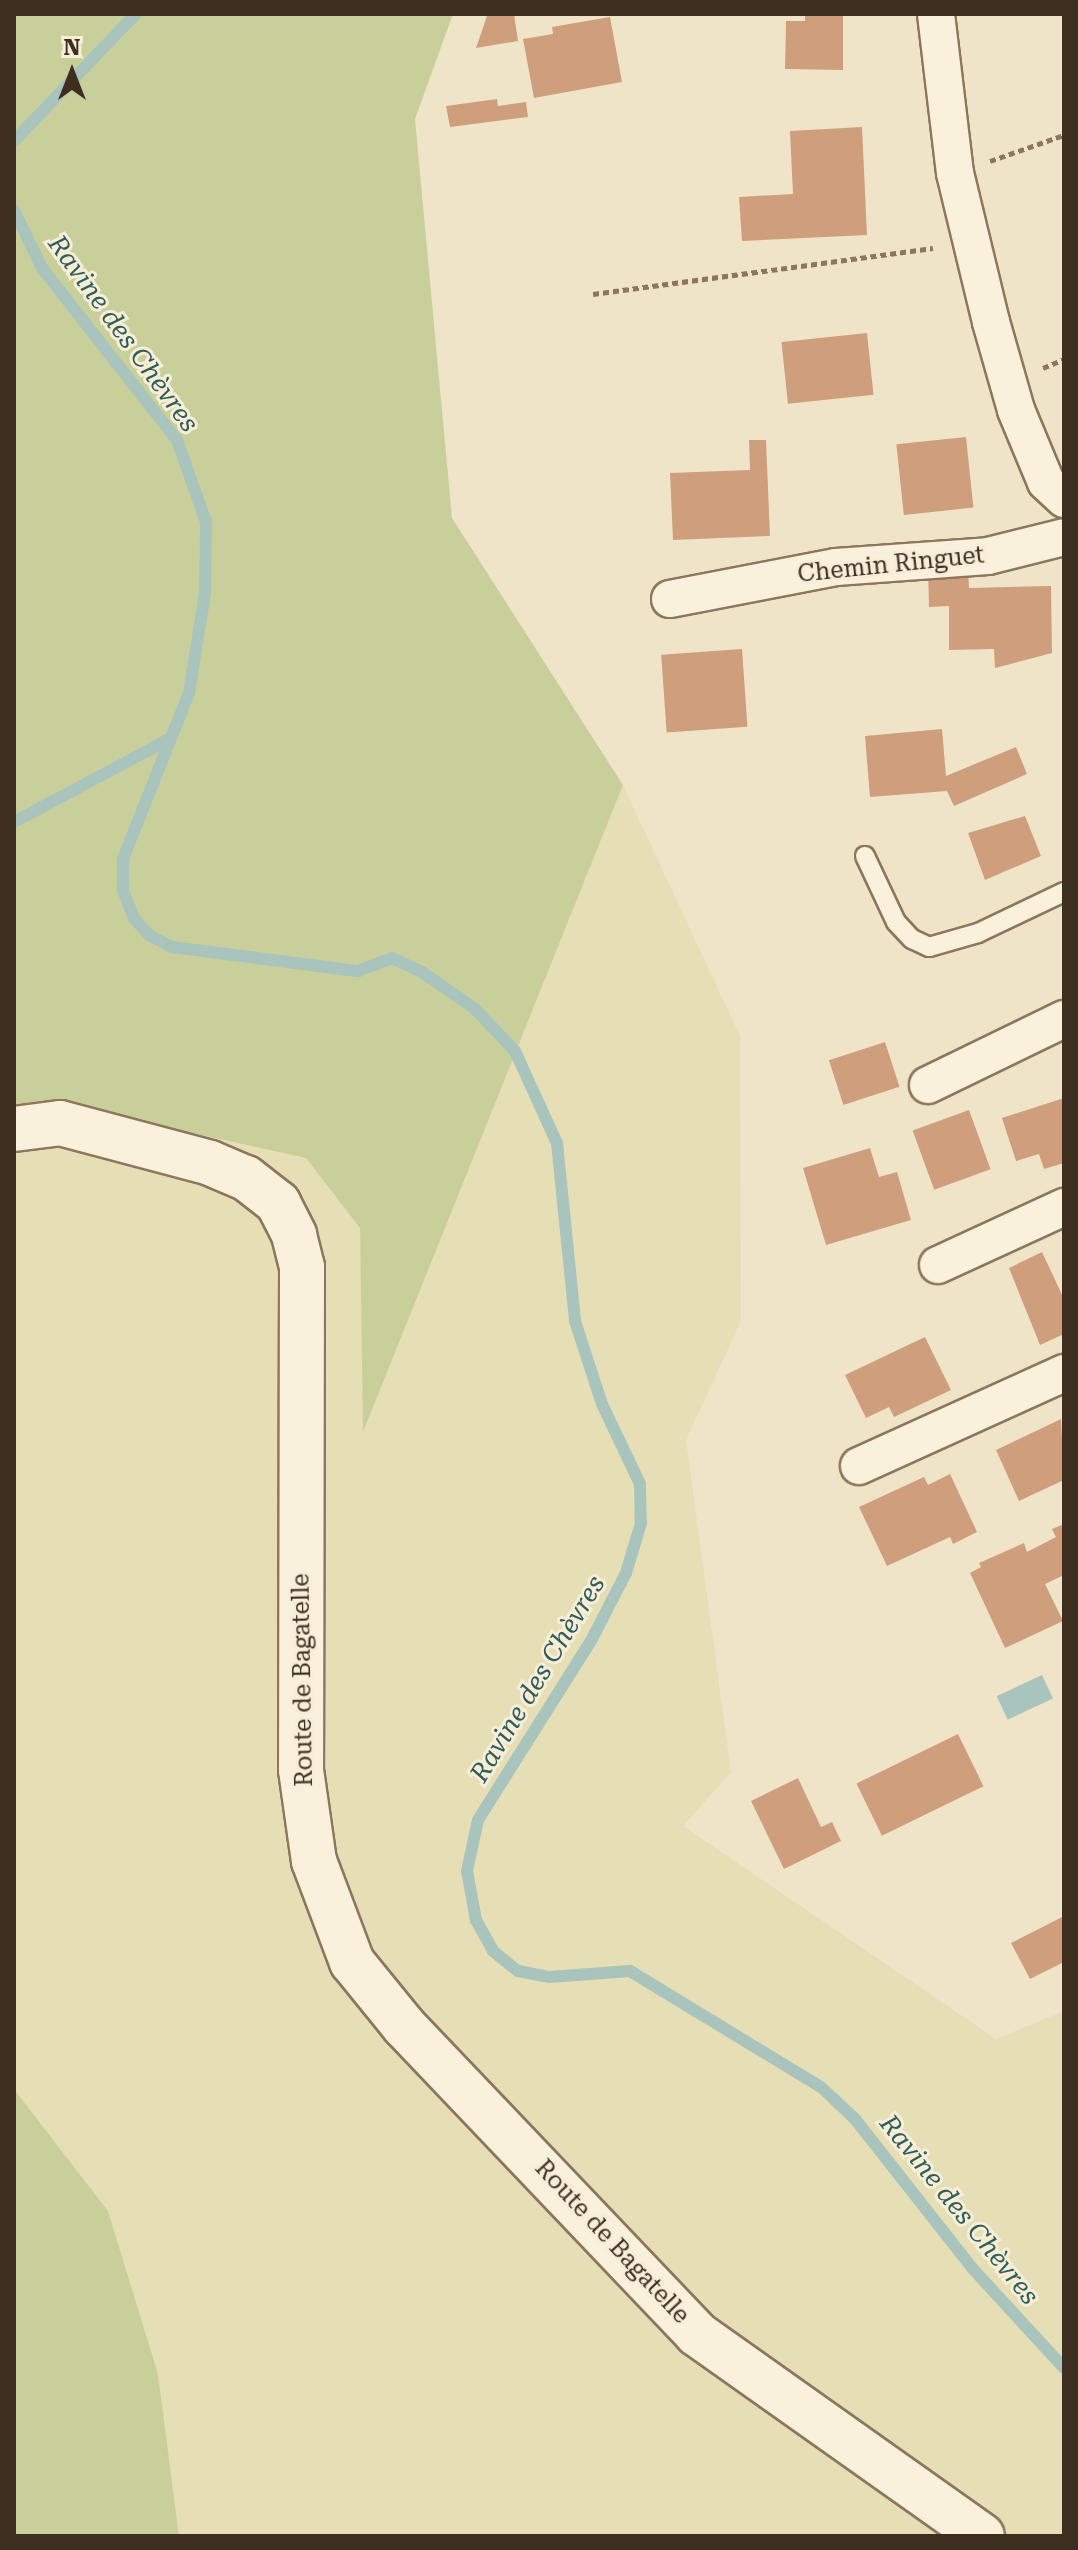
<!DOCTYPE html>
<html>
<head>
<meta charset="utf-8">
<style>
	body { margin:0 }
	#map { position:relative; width:1078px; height:2550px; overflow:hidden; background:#f0e4c8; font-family:"Roboto Serif",serif }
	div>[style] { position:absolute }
	.farmland>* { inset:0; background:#e6deb5 }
	.green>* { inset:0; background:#c9cf9b }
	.water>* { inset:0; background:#a9c4bc; transform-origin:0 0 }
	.stream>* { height:12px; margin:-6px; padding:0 6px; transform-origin:6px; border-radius:6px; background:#a9c4bc }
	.building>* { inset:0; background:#cf9f7d; transform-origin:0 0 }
	.path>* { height:5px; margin-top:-2.5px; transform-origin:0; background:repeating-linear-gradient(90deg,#8d765c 0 6px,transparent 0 10px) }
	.roads { filter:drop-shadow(2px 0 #8d765c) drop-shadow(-2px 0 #8d765c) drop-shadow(0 2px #8d765c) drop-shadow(0 -2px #8d765c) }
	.service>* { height:18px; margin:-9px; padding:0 9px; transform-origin:9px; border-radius:9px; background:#faf1dc }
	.minor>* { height:36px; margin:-18px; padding:0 18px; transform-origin:18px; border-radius:18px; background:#faf1dc }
	.secondary>* { height:44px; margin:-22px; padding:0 22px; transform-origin:22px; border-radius:22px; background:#faf1dc }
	span { translate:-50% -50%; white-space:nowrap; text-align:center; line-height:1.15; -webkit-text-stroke:6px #f7eed8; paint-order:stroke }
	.street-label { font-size:24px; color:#3d2e20 }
	.water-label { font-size:26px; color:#2f5d5a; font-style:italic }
	.frame { position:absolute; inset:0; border:16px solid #3d2e20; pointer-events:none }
	.north { position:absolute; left:32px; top:32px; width:80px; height:80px; -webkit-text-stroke:6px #f7eed8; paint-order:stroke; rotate:0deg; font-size:22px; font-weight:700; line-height:32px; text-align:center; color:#3d2e20 }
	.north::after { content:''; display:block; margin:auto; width:28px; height:36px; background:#3d2e20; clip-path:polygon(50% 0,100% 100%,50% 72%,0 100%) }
</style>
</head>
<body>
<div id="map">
	<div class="farmland">
		<i style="clip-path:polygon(623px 785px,740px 1036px,741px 1321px,686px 1440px,731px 1772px,683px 1826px,996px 2039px,1064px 2011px,1064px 2536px,179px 2536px,158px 2374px,108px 2211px,14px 2089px,14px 1139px,60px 1104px,306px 1157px,360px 1228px,364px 1429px)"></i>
	</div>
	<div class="green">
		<i style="clip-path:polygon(14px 14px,453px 14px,415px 119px,452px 518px,623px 785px,363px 1432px,360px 1228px,306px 1158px,60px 1104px,14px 1139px)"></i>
		<i style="clip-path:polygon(14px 2089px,108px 2211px,158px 2374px,179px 2536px,14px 2536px)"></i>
	</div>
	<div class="water">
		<i style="left:1042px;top:1675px;width:26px;height:50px;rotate:65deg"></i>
	</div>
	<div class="stream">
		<i style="left:14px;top:141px;width:176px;rotate:-46.2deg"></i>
		<i style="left:14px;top:210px;width:64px;rotate:64.2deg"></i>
		<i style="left:42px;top:268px;width:219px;rotate:51.9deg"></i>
		<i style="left:177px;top:440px;width:87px;rotate:70.5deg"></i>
		<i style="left:206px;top:522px;width:71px;rotate:90.8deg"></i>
		<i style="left:205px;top:593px;width:101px;rotate:99.1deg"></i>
		<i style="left:189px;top:693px;width:179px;rotate:111.7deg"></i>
		<i style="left:123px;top:859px;width:31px;rotate:90deg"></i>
		<i style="left:123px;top:890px;width:30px;rotate:69deg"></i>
		<i style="left:134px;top:918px;width:23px;rotate:49deg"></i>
		<i style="left:149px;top:935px;width:26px;rotate:28deg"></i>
		<i style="left:172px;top:947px;width:188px;rotate:7.4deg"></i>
		<i style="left:358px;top:971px;width:36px;rotate:-21deg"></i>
		<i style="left:392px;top:958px;width:33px;rotate:25deg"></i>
		<i style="left:422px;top:972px;width:65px;rotate:34.9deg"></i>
		<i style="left:475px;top:1009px;width:58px;rotate:46.4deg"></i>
		<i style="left:515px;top:1051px;width:101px;rotate:65.5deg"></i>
		<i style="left:557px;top:1143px;width:179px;rotate:84.2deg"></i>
		<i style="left:575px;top:1321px;width:87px;rotate:72deg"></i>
		<i style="left:602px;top:1404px;width:89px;rotate:64.6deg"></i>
		<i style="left:640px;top:1484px;width:39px;rotate:89deg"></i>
		<i style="left:641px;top:1523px;width:52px;rotate:106.7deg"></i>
		<i style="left:626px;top:1573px;width:74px;rotate:117.3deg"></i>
		<i style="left:592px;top:1639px;width:214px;rotate:122.2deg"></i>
		<i style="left:478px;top:1820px;width:52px;rotate:102.2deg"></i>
		<i style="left:467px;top:1871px;width:50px;rotate:79.6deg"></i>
		<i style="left:476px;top:1920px;width:35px;rotate:61deg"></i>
		<i style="left:493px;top:1951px;width:32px;rotate:39deg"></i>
		<i style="left:518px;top:1971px;width:32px;rotate:11deg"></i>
		<i style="left:549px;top:1977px;width:81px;rotate:-4.2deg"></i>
		<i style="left:630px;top:1971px;width:223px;rotate:31.3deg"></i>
		<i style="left:821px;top:2087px;width:47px;rotate:43.3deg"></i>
		<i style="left:855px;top:2119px;width:191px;rotate:51.8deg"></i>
		<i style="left:973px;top:2269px;width:134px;rotate:47.4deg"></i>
		<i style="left:14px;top:822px;width:178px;rotate:-28.1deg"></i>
	</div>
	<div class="building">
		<i style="clip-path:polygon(499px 14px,514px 14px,518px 41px,476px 48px,487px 16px)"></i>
		<i style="clip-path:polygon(805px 14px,843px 14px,843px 70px,785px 69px,786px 21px,805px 21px)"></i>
		<i style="clip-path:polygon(610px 17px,622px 82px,534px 98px,523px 39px,553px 34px,552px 27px)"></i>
		<i style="clip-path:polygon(497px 99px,498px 106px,526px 102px,528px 117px,450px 127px,446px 106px)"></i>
		<i style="clip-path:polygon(862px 127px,867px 235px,742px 241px,739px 197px,793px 194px,790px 131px)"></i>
		<i style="left:867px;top:333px;width:62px;height:86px;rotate:84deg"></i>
		<i style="left:966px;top:437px;width:71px;height:70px;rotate:84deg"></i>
		<i style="clip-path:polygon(749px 440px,766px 440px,770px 536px,673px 540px,670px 473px,750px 470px)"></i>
		<i style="clip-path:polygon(968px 568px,969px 588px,1051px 586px,1052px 653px,995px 668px,994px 649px,949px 650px,949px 606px,929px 607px,928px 569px)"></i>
		<i style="left:742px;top:649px;width:78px;height:81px;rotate:86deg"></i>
		<i style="clip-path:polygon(942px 729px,946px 776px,1016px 747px,1027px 774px,954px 806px,947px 791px,870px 797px,865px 736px)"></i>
		<i style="clip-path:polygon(1025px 816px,1041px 856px,985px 880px,968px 833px)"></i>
		<i style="left:885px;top:1042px;width:47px;height:59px;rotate:72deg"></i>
		<i style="clip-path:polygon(1064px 1098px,1064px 1163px,1044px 1169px,1039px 1154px,1016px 1161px,1002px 1118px)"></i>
		<i style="left:969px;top:1110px;width:63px;height:60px;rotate:70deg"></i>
		<i style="clip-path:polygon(870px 1148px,879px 1177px,897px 1172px,911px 1220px,826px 1245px,803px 1168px)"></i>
		<i style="clip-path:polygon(1042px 1252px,1064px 1299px,1064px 1334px,1040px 1345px,1009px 1268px)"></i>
		<i style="clip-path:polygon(925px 1337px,951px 1390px,894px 1417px,889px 1407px,866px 1418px,845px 1375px)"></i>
		<i style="clip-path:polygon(1061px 1419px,1064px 1480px,1019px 1501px,996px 1450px)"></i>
		<i style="clip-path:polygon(950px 1474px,977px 1532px,953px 1544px,950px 1537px,887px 1566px,859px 1507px,924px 1477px,928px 1485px)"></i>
		<i style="clip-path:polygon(1064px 1524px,1064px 1575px,1045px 1584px,1063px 1621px,1005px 1648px,970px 1573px,981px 1567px,979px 1563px,1024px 1543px,1027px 1552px,1056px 1537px,1052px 1529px)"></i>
		<i style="left:958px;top:1734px;width:58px;height:113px;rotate:64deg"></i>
		<i style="clip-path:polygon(798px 1778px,821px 1827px,832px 1822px,841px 1841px,784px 1869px,751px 1801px)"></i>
		<i style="clip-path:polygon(1064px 1916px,1064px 1962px,1030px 1979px,1011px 1943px)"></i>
	</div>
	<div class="path">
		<i style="left:990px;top:161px;width:78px;rotate:-19.4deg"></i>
		<i style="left:593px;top:294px;width:343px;rotate:-7.7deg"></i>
		<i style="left:1043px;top:368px;width:23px;rotate:-23deg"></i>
	</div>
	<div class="roads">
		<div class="service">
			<i style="left:865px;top:856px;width:73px;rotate:64.8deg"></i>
			<i style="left:896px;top:922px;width:23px;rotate:47deg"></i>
			<i style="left:912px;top:939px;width:19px;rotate:25deg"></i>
			<i style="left:929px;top:947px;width:51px;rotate:-15.9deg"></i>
			<i style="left:978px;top:933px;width:95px;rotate:-25.5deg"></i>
		</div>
		<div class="minor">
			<i style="left:936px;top:14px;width:160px;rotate:83.2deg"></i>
			<i style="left:955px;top:173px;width:153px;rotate:76.4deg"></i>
			<i style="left:991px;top:322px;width:91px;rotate:74.1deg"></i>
			<i style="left:1016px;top:410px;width:78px;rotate:67.4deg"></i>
			<i style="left:1046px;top:482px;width:25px;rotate:43deg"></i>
			<i style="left:670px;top:599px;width:169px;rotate:-10.9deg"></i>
			<i style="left:836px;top:567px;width:152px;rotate:-4.1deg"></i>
			<i style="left:988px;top:556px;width:78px;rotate:-14deg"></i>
			<i style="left:928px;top:1085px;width:151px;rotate:-25.9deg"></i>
			<i style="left:938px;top:1265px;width:139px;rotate:-24.7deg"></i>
			<i style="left:859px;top:1466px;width:225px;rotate:-24.4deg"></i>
		</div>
		<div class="secondary">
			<i style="left:14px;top:1129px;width:46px;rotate:-7.4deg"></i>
			<i style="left:60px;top:1123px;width:155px;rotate:14.9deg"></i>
			<i style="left:210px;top:1163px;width:39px;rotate:23deg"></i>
			<i style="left:246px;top:1178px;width:41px;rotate:38deg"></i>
			<i style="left:278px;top:1203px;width:36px;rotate:63deg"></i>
			<i style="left:294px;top:1235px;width:33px;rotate:76deg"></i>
			<i style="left:302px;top:1267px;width:503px;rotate:90.11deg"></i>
			<i style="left:301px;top:1770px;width:92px;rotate:81.9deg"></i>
			<i style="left:314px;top:1861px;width:108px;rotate:69.4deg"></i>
			<i style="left:352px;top:1962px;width:82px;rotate:50.9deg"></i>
			<i style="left:404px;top:2026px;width:425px;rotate:46.4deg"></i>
			<i style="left:697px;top:2334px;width:349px;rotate:35.3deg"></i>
		</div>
	</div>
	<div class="street-label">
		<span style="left:891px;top:565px;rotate:-6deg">Chemin Ringuet</span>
		<span style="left:303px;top:1680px;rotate:-91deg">Route de Bagatelle</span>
		<span style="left:612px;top:2242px;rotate:47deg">Route de Bagatelle</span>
	</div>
	<div class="water-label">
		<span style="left:123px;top:334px;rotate:54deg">Ravine des Chèvres</span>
		<span style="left:538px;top:1679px;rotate:-59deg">Ravine des Chèvres</span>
		<span style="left:959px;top:2210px;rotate:51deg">Ravine des Chèvres</span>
	</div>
	<div class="frame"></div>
	<div class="north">N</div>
</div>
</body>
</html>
